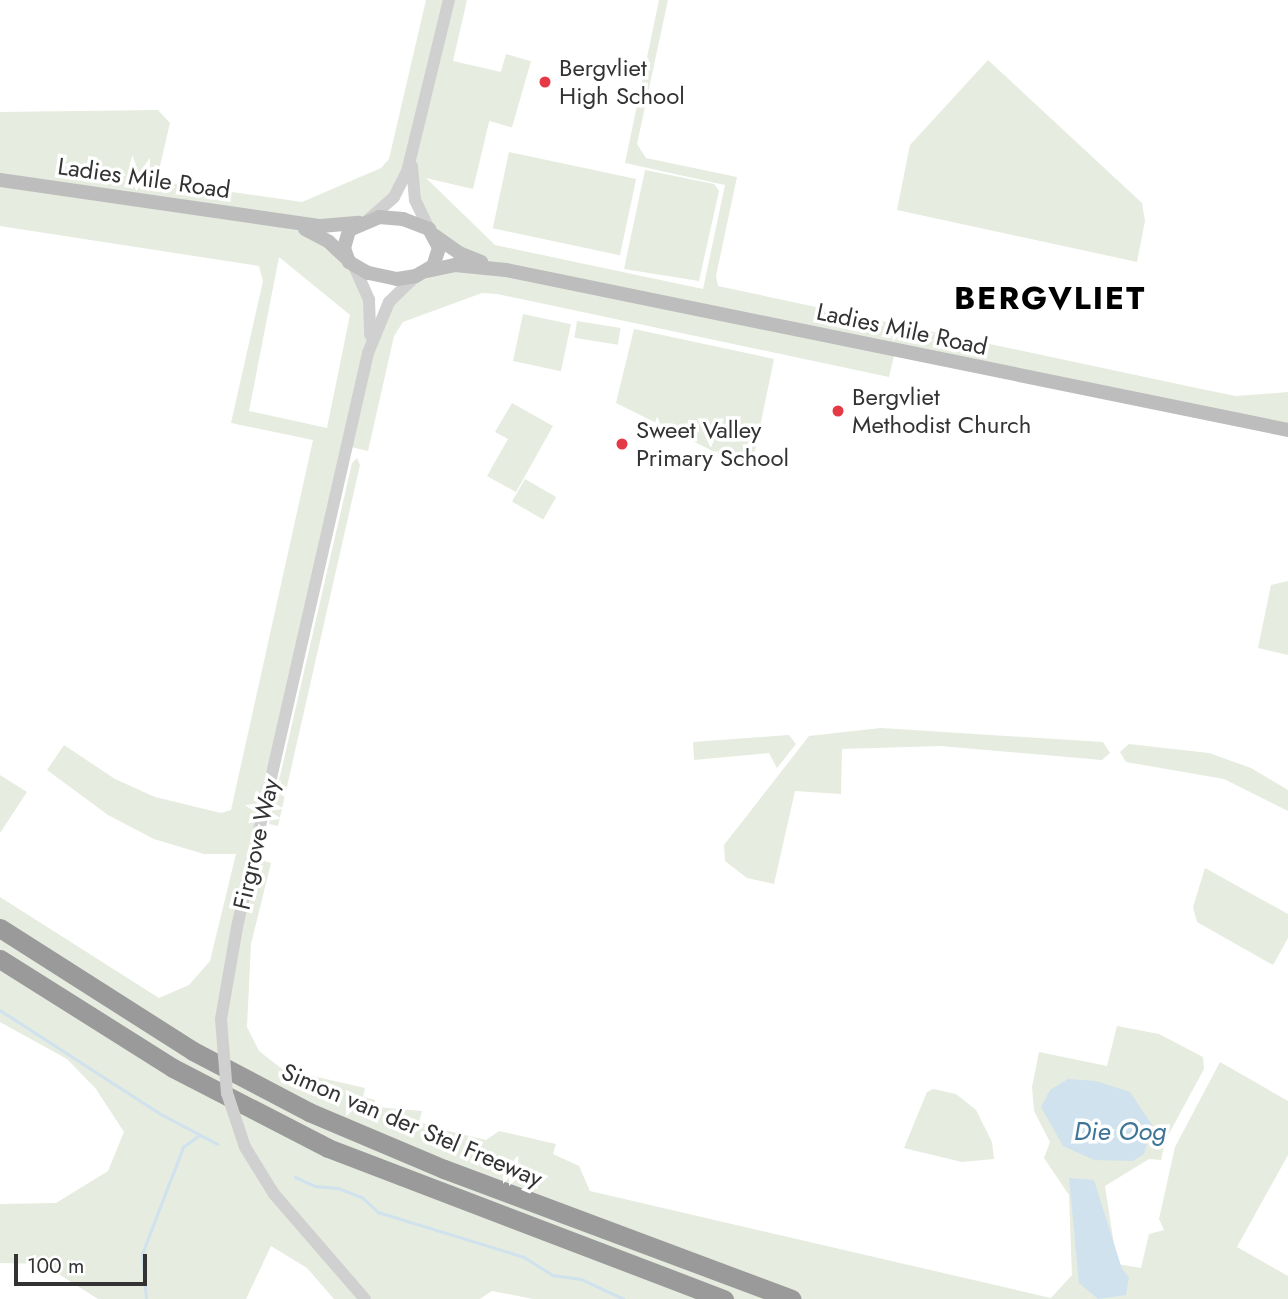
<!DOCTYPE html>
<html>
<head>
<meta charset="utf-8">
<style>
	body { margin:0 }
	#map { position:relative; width:1288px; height:1299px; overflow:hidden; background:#fff; font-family:Jost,sans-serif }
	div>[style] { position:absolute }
	.green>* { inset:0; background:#e6ecdf; transform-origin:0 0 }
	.water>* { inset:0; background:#cfe2ee }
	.stream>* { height:2.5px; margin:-1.25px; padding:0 1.25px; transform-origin:1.25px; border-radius:1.25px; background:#cfe2ee }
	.tertiary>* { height:12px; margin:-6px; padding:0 6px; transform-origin:6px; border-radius:6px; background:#d0d0d0 }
	.secondary>* { height:14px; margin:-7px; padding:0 7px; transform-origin:7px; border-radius:7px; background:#bdbdbd }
	.motorway>* { height:19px; margin:-9.5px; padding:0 9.5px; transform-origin:9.5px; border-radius:9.5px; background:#9a9a9a }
	.tertiary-bridge>* { height:12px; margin:-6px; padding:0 6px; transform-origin:6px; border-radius:6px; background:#d0d0d0 }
	.dots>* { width:19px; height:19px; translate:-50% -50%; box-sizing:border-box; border:4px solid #fff; border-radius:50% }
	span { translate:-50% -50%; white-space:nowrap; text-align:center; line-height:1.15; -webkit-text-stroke:7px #fff; paint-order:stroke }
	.poi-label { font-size:24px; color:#333 }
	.left { translate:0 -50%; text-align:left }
	.street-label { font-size:24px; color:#333 }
	.water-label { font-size:26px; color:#3f7597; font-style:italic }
	.district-label { font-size:32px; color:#000; font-weight:700; letter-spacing:2px }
	.scale { position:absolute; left:14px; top:1254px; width:133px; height:32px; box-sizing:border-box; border:4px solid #333; border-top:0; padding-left:9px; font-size:21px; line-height:24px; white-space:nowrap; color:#333; -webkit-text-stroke:5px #fff; paint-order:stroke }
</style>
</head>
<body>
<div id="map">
	<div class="green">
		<i style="clip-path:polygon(evenodd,426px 0,467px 0,453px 61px,501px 72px,473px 189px,426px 178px,495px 245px,703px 289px,725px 185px,625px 163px,659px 0,668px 0,637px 144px,646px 158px,737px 177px,716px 276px,718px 286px,1206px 390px,1236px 396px,1288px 392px,1288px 430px,895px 352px,889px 377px,497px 294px,482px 293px,403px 322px,394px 336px,368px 451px,347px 446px,254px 858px,271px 863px,251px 944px,247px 1027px,259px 1051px,282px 1069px,365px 1088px,363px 1097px,375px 1100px,375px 1107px,422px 1111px,419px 1122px,440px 1129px,486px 1140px,499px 1131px,556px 1144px,553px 1154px,579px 1166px,590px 1191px,1051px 1298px,1072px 1275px,1069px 1195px,1044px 1158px,1050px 1142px,1034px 1111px,1032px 1087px,1039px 1052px,1107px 1066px,1117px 1026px,1159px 1034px,1203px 1057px,1204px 1069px,1165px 1141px,1161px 1160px,1149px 1159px,1105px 1186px,1117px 1264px,1141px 1268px,1149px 1234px,1164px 1230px,1159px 1219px,1175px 1147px,1220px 1062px,1288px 1101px,1288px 1155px,1237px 1247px,1288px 1276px,1288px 1299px,533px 1299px,492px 1291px,480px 1299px,334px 1299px,307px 1268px,271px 1246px,246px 1299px,98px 1299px,43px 1264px,0 1263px,0 1204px,56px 1203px,108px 1171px,124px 1132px,96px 1089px,67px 1059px,0 1022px,0 897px,159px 998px,189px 985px,210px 961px,236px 854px,204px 854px,154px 839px,108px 815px,47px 770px,64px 745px,115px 779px,155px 797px,221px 813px,231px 810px,313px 440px,231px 423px,263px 281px,259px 266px,0 226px,0 112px,158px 110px,170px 123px,159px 170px,163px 182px,302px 202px,381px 168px,389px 159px,426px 0,405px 179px,448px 247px,466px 265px,410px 279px,373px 334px,354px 266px,286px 221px,369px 219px,405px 179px,426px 0,279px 257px,350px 315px,327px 428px,249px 411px,279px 257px)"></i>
		<i style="left:506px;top:54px;width:26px;height:69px;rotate:16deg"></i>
		<i style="clip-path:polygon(988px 60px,1142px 203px,1145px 221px,1137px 262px,897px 210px,910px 145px)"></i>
		<i style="left:509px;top:152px;width:130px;height:78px;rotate:12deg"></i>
		<i style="clip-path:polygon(645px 170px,714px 184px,719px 191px,699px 281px,624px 269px)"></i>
		<i style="left:523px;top:314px;width:49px;height:48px;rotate:12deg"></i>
		<i style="left:577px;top:321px;width:44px;height:17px;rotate:9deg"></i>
		<i style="clip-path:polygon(634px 329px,774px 359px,751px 470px,616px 403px)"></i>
		<i style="clip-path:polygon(512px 403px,553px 426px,516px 492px,487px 476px,508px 439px,495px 432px)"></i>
		<i style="clip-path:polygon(357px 458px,360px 465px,278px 826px,269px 824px,352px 463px)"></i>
		<i style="left:525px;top:479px;width:36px;height:26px;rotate:30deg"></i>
		<i style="clip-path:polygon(1288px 581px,1288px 655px,1258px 648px,1271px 585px)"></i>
		<i style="clip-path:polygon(881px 728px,1103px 742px,1110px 753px,1102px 760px,940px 746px,842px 749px,841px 794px,795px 791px,774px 884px,747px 878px,725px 861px,724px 845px,809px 736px)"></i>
		<i style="clip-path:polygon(789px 735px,796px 744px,777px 768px,769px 753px,694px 760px,693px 742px)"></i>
		<i style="clip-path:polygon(1129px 744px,1209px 753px,1251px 768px,1288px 790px,1288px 811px,1224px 779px,1126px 762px,1120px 752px)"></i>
		<i style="clip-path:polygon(0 775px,27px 792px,0 833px)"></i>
		<i style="clip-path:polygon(1205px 868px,1288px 914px,1288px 938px,1273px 965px,1197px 922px,1193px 907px)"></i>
		<i style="clip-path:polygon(933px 1089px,956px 1094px,976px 1110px,992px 1142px,994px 1159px,962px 1162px,904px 1148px,927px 1092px)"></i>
	</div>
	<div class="water">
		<i style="clip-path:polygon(1068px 1079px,1096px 1081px,1130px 1092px,1152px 1125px,1144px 1154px,1133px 1161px,1094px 1160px,1063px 1146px,1041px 1107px,1050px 1090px)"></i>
		<i style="clip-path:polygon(1069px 1178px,1094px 1180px,1122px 1269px,1129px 1277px,1126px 1295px,1098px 1299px,1079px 1283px)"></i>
	</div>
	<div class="stream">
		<i style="left:0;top:1010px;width:192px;rotate:32.9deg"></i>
		<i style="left:161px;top:1114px;width:64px;rotate:27.8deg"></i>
		<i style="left:295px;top:1177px;width:22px;rotate:24deg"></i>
		<i style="left:315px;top:1186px;width:23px;rotate:5deg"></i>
		<i style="left:338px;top:1188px;width:26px;rotate:21deg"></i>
		<i style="left:362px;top:1197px;width:22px;rotate:43deg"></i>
		<i style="left:378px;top:1212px;width:153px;rotate:17.1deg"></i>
		<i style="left:524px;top:1257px;width:34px;rotate:32deg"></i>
		<i style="left:553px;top:1275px;width:28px;rotate:8deg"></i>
		<i style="left:581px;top:1279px;width:47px;rotate:24.9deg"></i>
		<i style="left:146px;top:1299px;width:45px;rotate:-95.1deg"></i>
		<i style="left:142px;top:1254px;width:115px;rotate:-69deg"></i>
		<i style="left:183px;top:1147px;width:19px;rotate:-36deg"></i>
	</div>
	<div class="tertiary">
		<i style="left:412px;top:166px;width:34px;rotate:85deg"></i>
		<i style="left:415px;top:200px;width:32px;rotate:64deg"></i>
		<i style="left:369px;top:219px;width:33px;rotate:-41deg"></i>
		<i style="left:394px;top:197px;width:28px;rotate:-63deg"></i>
		<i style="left:407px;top:172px;width:177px;rotate:-76.3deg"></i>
		<i style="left:354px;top:266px;width:37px;rotate:66deg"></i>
		<i style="left:369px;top:300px;width:35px;rotate:88deg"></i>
		<i style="left:221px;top:1019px;width:93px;rotate:-80.1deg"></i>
		<i style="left:237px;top:927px;width:589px;rotate:-77.14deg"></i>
		<i style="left:368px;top:353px;width:55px;rotate:-67.6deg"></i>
		<i style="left:389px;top:302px;width:37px;rotate:-44deg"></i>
		<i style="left:245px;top:1147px;width:55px;rotate:58.3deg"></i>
		<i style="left:274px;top:1194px;width:139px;rotate:49.1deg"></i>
	</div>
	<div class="secondary">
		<i style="left:0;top:180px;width:324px;rotate:8.2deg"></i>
		<i style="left:321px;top:226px;width:38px;rotate:-5deg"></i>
		<i style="left:379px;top:217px;width:24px;rotate:5deg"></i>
		<i style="left:403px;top:219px;width:28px;rotate:21deg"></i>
		<i style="left:429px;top:229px;width:21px;rotate:62deg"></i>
		<i style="left:439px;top:248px;width:19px;rotate:108deg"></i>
		<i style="left:433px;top:266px;width:20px;rotate:150deg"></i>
		<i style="left:416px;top:276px;width:19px;rotate:171deg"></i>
		<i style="left:397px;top:279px;width:30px;rotate:-168deg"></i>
		<i style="left:368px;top:273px;width:22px;rotate:-150deg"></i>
		<i style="left:349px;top:262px;width:15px;rotate:-110deg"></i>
		<i style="left:344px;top:248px;width:19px;rotate:-74deg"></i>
		<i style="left:349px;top:230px;width:33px;rotate:-23deg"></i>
		<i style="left:305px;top:229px;width:27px;rotate:28deg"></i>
		<i style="left:329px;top:242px;width:26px;rotate:43deg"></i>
		<i style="left:435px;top:236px;width:29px;rotate:35deg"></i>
		<i style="left:459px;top:253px;width:24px;rotate:22deg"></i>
		<i style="left:427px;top:271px;width:29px;rotate:-12deg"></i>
		<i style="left:455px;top:265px;width:51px;rotate:5.6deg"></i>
		<i style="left:506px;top:270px;width:798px;rotate:11.56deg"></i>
	</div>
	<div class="motorway">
		<i style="left:0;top:928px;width:229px;rotate:32.5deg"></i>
		<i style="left:193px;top:1051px;width:131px;rotate:27.7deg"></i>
		<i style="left:309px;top:1112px;width:147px;rotate:22.9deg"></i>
		<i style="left:444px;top:1169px;width:371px;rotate:20.5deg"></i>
		<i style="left:0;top:959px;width:204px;rotate:32.2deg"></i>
		<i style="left:173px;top:1068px;width:174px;rotate:27.3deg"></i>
		<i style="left:328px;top:1148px;width:424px;rotate:20.9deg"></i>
	</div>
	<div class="tertiary-bridge">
		<i style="left:221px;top:1019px;width:74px;rotate:85.4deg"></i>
		<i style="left:227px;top:1093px;width:57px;rotate:71.6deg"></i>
	</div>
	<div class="dots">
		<i style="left:545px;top:82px;background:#e63946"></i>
		<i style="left:838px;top:411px;background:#e63946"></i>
		<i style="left:622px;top:444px;background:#e63946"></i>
	</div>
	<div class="poi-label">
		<span class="left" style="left:559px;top:82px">Bergvliet<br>High School</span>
		<span class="left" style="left:852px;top:411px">Bergvliet<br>Methodist Church</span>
		<span class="left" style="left:636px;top:444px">Sweet Valley<br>Primary School</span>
	</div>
	<div class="street-label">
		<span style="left:144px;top:178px;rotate:8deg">Ladies Mile Road</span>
		<span style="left:902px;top:329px;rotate:12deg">Ladies Mile Road</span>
		<span style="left:256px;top:844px;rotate:-77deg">Firgrove Way</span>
		<span style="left:412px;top:1125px;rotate:23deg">Simon van der Stel Freeway</span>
	</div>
	<div class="water-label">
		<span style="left:1120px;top:1132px">Die Oog</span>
	</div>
	<div class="district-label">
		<span style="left:1050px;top:298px">BERGVLIET</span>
	</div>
	<div class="scale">100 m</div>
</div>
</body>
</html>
